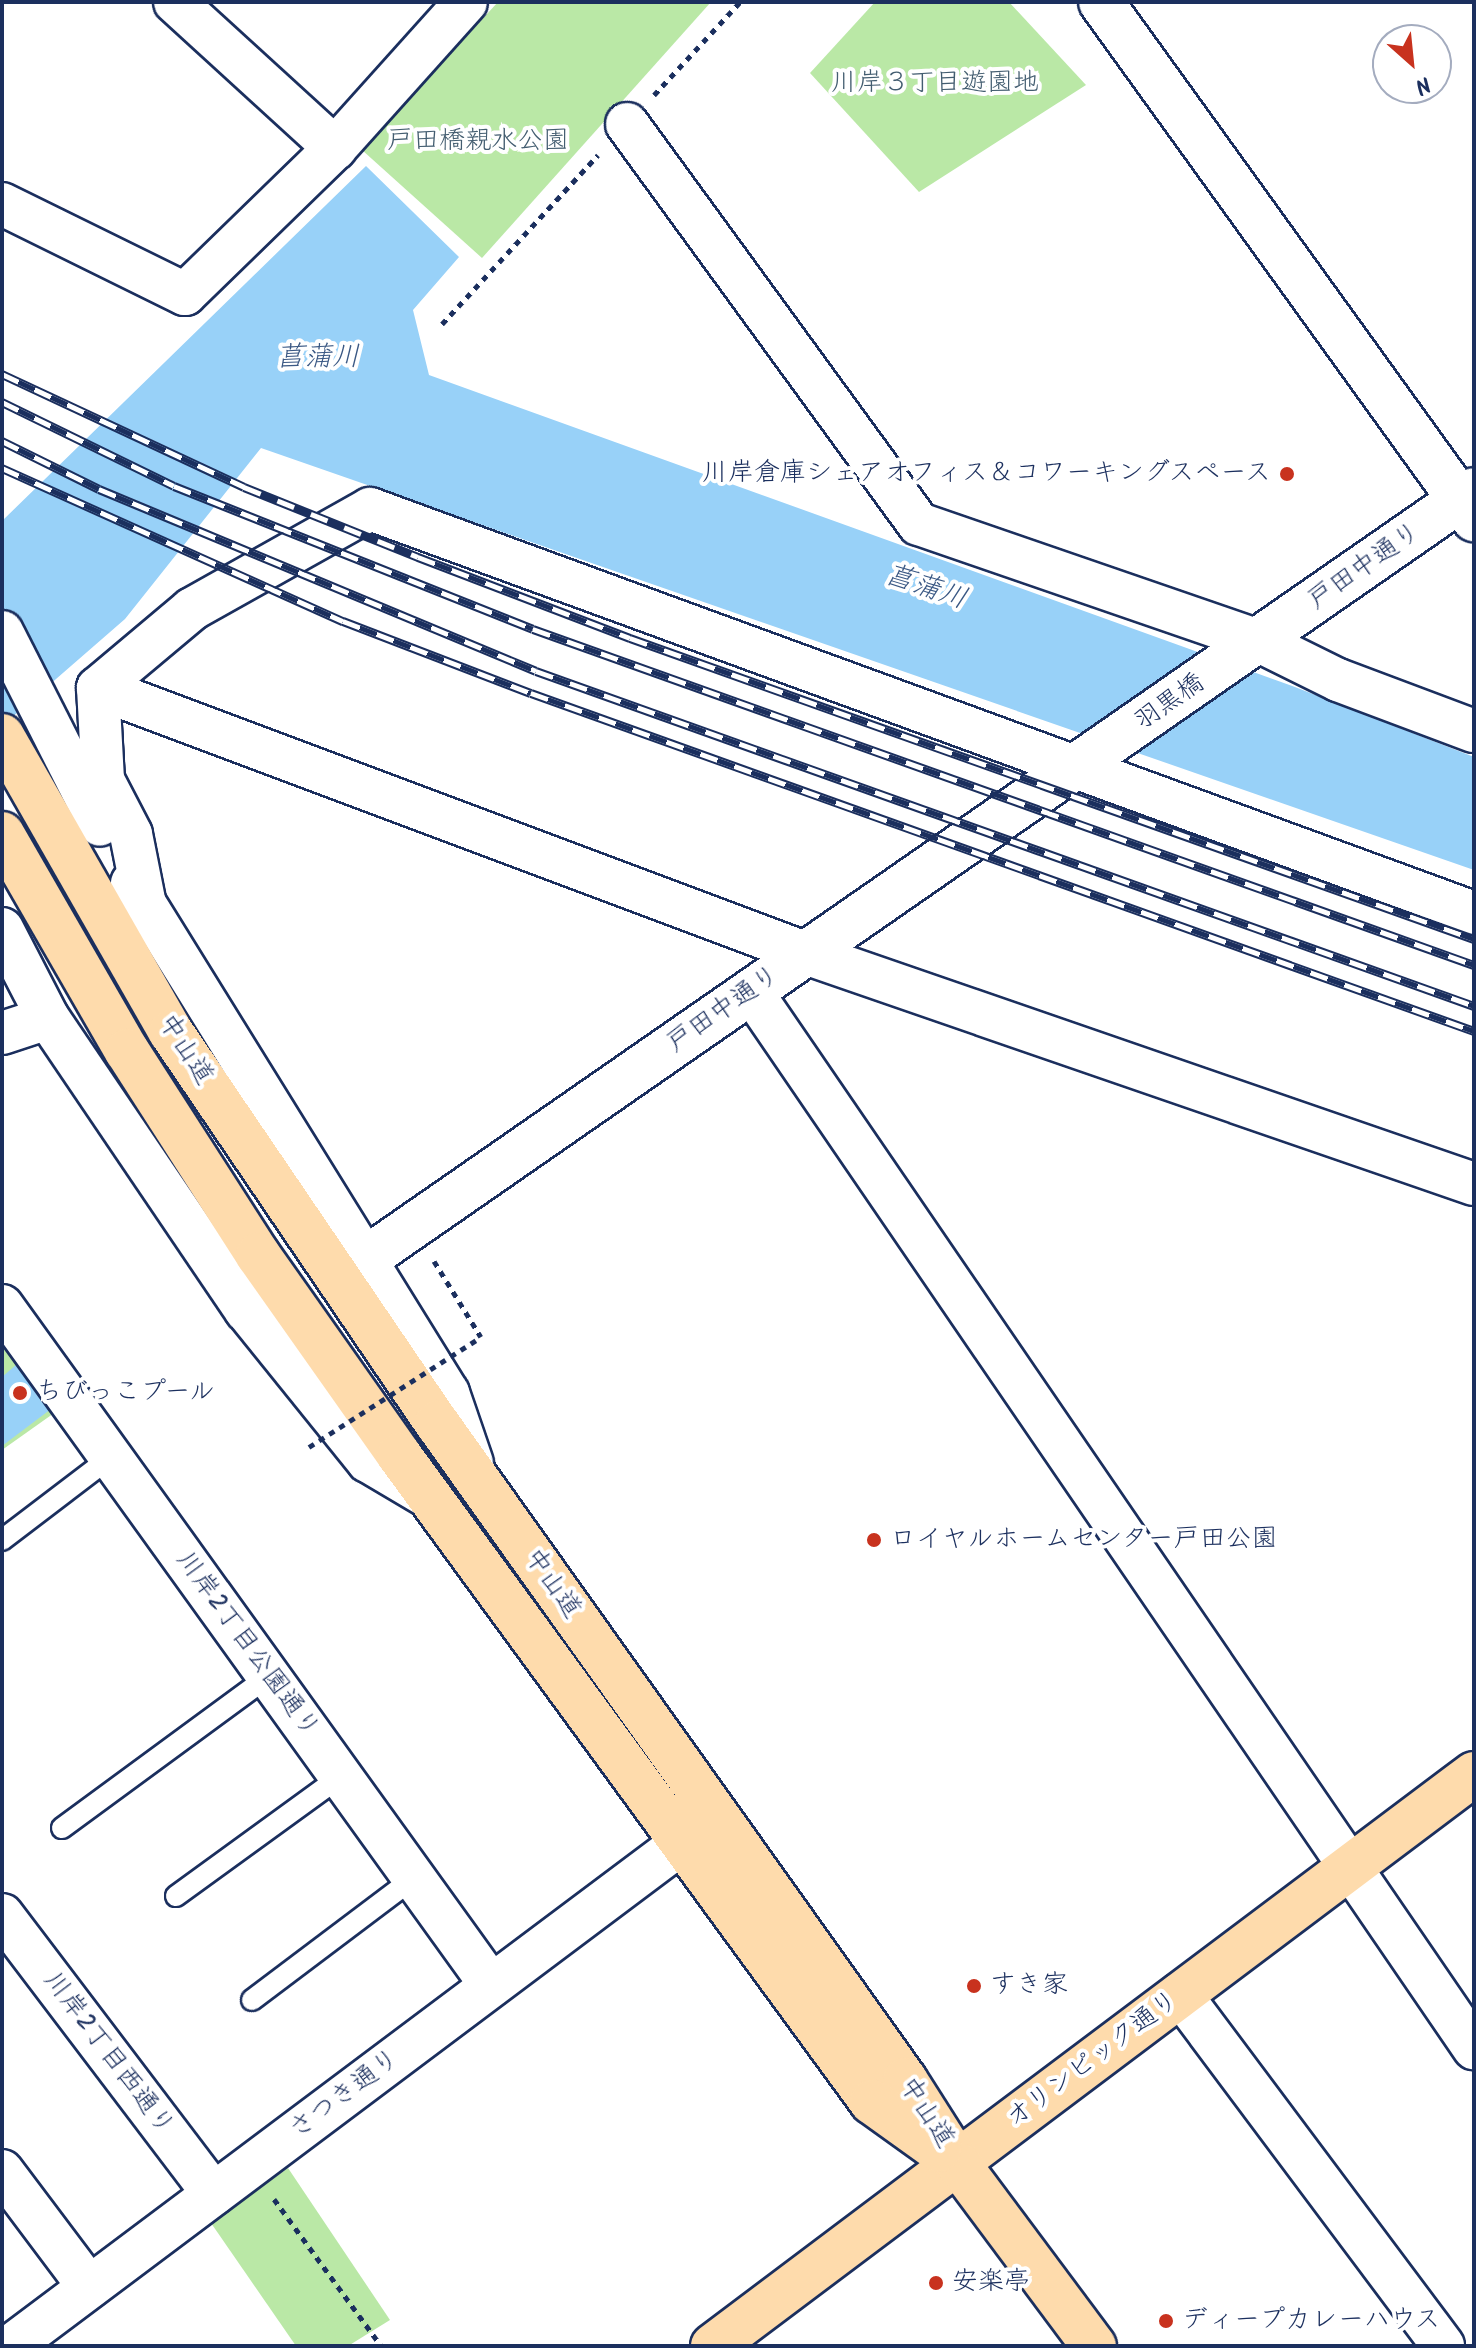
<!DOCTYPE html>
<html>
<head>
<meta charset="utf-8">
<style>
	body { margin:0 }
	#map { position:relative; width:1476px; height:2348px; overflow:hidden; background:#fff; font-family:Kalam,"Klee One",sans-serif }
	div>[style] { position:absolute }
	.green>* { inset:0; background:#bae8a6 }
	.water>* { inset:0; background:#98d1f8 }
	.path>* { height:5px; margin-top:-2.5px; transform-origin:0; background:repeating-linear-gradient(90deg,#1b2f5e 0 6px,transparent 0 12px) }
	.roads { filter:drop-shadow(2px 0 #1b2f5e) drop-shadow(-2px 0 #1b2f5e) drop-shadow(0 2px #1b2f5e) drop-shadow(0 -2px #1b2f5e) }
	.service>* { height:20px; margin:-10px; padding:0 10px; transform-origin:10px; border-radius:10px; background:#fff }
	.minor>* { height:42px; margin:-21px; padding:0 21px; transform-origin:21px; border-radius:21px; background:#fff }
	.tertiary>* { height:44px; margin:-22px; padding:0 22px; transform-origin:22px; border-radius:22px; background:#fff }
	.primary>* { height:44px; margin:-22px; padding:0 22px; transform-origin:22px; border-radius:22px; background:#fedbac }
	.trunk>* { height:44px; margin:-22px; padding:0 22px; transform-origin:22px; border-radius:22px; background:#fedbac }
	.rail>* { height:9px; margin-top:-4.5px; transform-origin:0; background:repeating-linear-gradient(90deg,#fff 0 18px,#1b2f5e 0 36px); box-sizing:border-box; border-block:2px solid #1b2f5e }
	.path-bridge>* { height:5px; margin-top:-2.5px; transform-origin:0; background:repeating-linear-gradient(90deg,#1b2f5e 0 6px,transparent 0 12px) }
	.dots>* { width:22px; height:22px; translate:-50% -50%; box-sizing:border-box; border:4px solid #fff; border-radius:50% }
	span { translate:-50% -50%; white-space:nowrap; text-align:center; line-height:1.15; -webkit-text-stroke:8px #fff; paint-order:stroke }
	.park-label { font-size:26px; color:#435d70 }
	.poi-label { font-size:26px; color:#1b2f5e }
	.right { translate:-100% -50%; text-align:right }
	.left { translate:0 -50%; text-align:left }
	.street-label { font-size:26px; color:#1b2f5e }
	.water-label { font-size:28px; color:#3a5884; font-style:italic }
	.frame { position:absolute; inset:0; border:4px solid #1b2f5e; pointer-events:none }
	.north { position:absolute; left:1372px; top:24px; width:80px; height:80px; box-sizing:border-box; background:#fff; border:2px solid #a4acbf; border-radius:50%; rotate:153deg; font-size:22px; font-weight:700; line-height:32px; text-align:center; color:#1b2f5e }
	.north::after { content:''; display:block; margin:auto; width:28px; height:36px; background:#c8321e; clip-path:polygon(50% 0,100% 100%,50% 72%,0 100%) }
</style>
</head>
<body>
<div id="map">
	<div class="green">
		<i style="clip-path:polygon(498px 2px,711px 2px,482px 258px,362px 150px)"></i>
		<i style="clip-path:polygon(875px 2px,1009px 2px,1086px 85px,919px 192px,810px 73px)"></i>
		<i style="clip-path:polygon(2px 1336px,57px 1411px,2px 1450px)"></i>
		<i style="clip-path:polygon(288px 2168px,390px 2320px,348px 2346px,296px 2346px,211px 2223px)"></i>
	</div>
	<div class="water">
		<i style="clip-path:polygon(366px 166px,459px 257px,413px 310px,429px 375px,1295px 687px,1474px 757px,1474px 870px,261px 448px,125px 619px,2px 726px,2px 521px)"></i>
		<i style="clip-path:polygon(16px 1365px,51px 1409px,2px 1446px,2px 1377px)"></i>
	</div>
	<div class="path">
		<i style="left:654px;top:95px;width:127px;rotate:-47.2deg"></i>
		<i style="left:442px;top:324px;width:230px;rotate:-47.3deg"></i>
		<i style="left:434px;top:1261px;width:89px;rotate:58.3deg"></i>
		<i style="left:274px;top:2199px;width:182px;rotate:53.9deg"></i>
	</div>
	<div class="roads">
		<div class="service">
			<i style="left:2px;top:1540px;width:137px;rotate:-37.3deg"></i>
			<i style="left:62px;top:1828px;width:257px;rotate:-36.3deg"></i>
			<i style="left:176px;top:1896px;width:204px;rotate:-36deg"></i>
			<i style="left:252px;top:2000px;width:203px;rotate:-37deg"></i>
		</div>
		<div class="minor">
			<i style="left:175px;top:2px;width:217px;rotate:42.4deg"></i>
			<i style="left:627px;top:124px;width:495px;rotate:53.9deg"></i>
			<i style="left:919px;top:524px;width:360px;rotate:19deg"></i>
			<i style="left:1259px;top:641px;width:88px;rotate:26.3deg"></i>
			<i style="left:1338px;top:680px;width:145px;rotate:20.6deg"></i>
			<i style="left:2px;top:204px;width:204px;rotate:26.2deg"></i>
			<i style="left:185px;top:294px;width:209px;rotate:-44.2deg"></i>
			<i style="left:335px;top:148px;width:196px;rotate:-48.1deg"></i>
			<i style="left:2px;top:632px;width:216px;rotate:63.1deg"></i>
			<i style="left:98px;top:688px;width:755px;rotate:20.55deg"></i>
			<i style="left:805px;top:953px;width:708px;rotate:19.05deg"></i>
			<i style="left:132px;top:883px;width:600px;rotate:58.22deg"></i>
			<i style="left:448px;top:1393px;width:74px;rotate:71.1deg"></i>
			<i style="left:145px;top:905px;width:72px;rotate:-101.2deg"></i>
			<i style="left:131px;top:834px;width:61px;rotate:-117.4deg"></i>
			<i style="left:103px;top:780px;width:92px;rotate:-93.1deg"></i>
			<i style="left:98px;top:688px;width:123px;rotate:-40deg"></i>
			<i style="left:192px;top:609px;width:204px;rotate:-29.3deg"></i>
			<i style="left:370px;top:509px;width:1176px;rotate:20.1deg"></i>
			<i style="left:2px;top:929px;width:100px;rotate:62.7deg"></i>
			<i style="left:751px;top:991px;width:1281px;rotate:55.63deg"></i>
			<i style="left:2px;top:1033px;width:48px;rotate:-18.1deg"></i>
			<i style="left:48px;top:1018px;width:353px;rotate:55.9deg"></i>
			<i style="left:246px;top:1310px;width:194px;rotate:51.1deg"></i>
			<i style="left:368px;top:1461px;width:71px;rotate:30.5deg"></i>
			<i style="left:2px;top:1306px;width:837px;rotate:54.24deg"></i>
			<i style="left:2px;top:1915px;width:350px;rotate:52.8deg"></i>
			<i style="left:1180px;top:1994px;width:439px;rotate:53.2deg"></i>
			<i style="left:2px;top:2171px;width:145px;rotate:53.1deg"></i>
			<i style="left:11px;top:2346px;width:835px;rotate:-36.87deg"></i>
		</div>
		<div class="tertiary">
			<i style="left:1101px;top:2px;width:638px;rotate:54.19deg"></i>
			<i style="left:367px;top:1258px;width:1347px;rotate:-34.75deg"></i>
		</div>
		<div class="primary">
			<i style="left:713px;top:2346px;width:952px;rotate:-36.93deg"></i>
		</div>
		<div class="trunk">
			<i style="left:2px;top:736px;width:341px;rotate:60.3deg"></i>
			<i style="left:171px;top:1032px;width:473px;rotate:55.8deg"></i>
			<i style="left:437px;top:1423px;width:807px;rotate:54.54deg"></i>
			<i style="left:905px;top:2080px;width:101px;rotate:57.6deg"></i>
			<i style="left:959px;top:2165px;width:226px;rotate:53.3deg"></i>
			<i style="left:2px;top:834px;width:250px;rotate:60.1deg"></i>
			<i style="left:127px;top:1051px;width:242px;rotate:57.3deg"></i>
			<i style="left:258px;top:1255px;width:245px;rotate:54.8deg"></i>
			<i style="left:399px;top:1455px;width:801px;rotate:53.83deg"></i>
			<i style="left:872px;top:2102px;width:82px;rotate:35.6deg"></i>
		</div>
	</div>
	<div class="rail">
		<i style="left:2px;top:374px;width:267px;rotate:25deg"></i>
		<i style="left:244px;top:487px;width:188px;rotate:21.9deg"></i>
		<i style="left:418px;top:557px;width:227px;rotate:20.9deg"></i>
		<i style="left:630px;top:638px;width:896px;rotate:19.63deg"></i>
		<i style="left:2px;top:402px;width:191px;rotate:26deg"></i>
		<i style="left:174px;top:486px;width:386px;rotate:21.7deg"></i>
		<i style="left:533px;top:629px;width:999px;rotate:19.65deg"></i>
		<i style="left:2px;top:441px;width:108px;rotate:26.3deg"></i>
		<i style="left:99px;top:489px;width:473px;rotate:22.6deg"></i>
		<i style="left:536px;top:671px;width:996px;rotate:19.65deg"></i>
		<i style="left:2px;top:468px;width:374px;rotate:24.2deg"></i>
		<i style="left:343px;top:621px;width:201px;rotate:21deg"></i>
		<i style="left:531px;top:693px;width:1002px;rotate:19.72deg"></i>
	</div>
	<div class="path-bridge">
		<i style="left:309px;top:1447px;width:204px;rotate:-32.6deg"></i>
	</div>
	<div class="dots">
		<i style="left:1287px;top:474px;background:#c8321e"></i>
		<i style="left:20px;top:1393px;background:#c8321e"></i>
		<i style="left:874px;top:1540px;background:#c8321e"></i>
		<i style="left:974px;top:1986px;background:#c8321e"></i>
		<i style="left:936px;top:2283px;background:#c8321e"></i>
		<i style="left:1166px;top:2321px;background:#c8321e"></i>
	</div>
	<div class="park-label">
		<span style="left:935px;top:84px">川岸３丁目遊園地</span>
		<span style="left:478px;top:142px">戸田橋親水公園</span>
	</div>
	<div class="poi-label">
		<span class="right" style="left:1271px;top:474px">川岸倉庫シェアオフィス＆コワーキングスペース</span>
		<span class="left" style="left:36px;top:1393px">ちびっこプール</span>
		<span class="left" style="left:890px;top:1540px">ロイヤルホームセンター戸田公園</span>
		<span class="left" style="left:990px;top:1986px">すき家</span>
		<span class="left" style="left:952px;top:2283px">安楽亭</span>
		<span class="left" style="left:1182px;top:2321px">ディープカレーハウス</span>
	</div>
	<div class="street-label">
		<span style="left:1365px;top:567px;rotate:-35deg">戸田中通り</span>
		<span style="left:1170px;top:703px;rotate:-35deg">羽黒橋</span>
		<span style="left:724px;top:1010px;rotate:-35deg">戸田中通り</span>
		<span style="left:185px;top:1050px;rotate:57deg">中山道</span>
		<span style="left:552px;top:1584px;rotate:55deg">中山道</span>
		<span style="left:247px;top:1645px;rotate:54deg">川岸2丁目公園通り</span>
		<span style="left:108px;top:2054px;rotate:53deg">川岸2丁目西通り</span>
		<span style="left:1093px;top:2060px;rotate:-37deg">オリンピック通り</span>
		<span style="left:345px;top:2095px;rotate:-37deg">さつき通り</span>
		<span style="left:926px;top:2113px;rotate:57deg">中山道</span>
	</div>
	<div class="water-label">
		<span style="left:318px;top:358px">菖蒲川</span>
		<span style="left:926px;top:588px;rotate:19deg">菖蒲川</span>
	</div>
	<div class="frame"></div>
	<div class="north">N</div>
</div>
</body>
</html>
